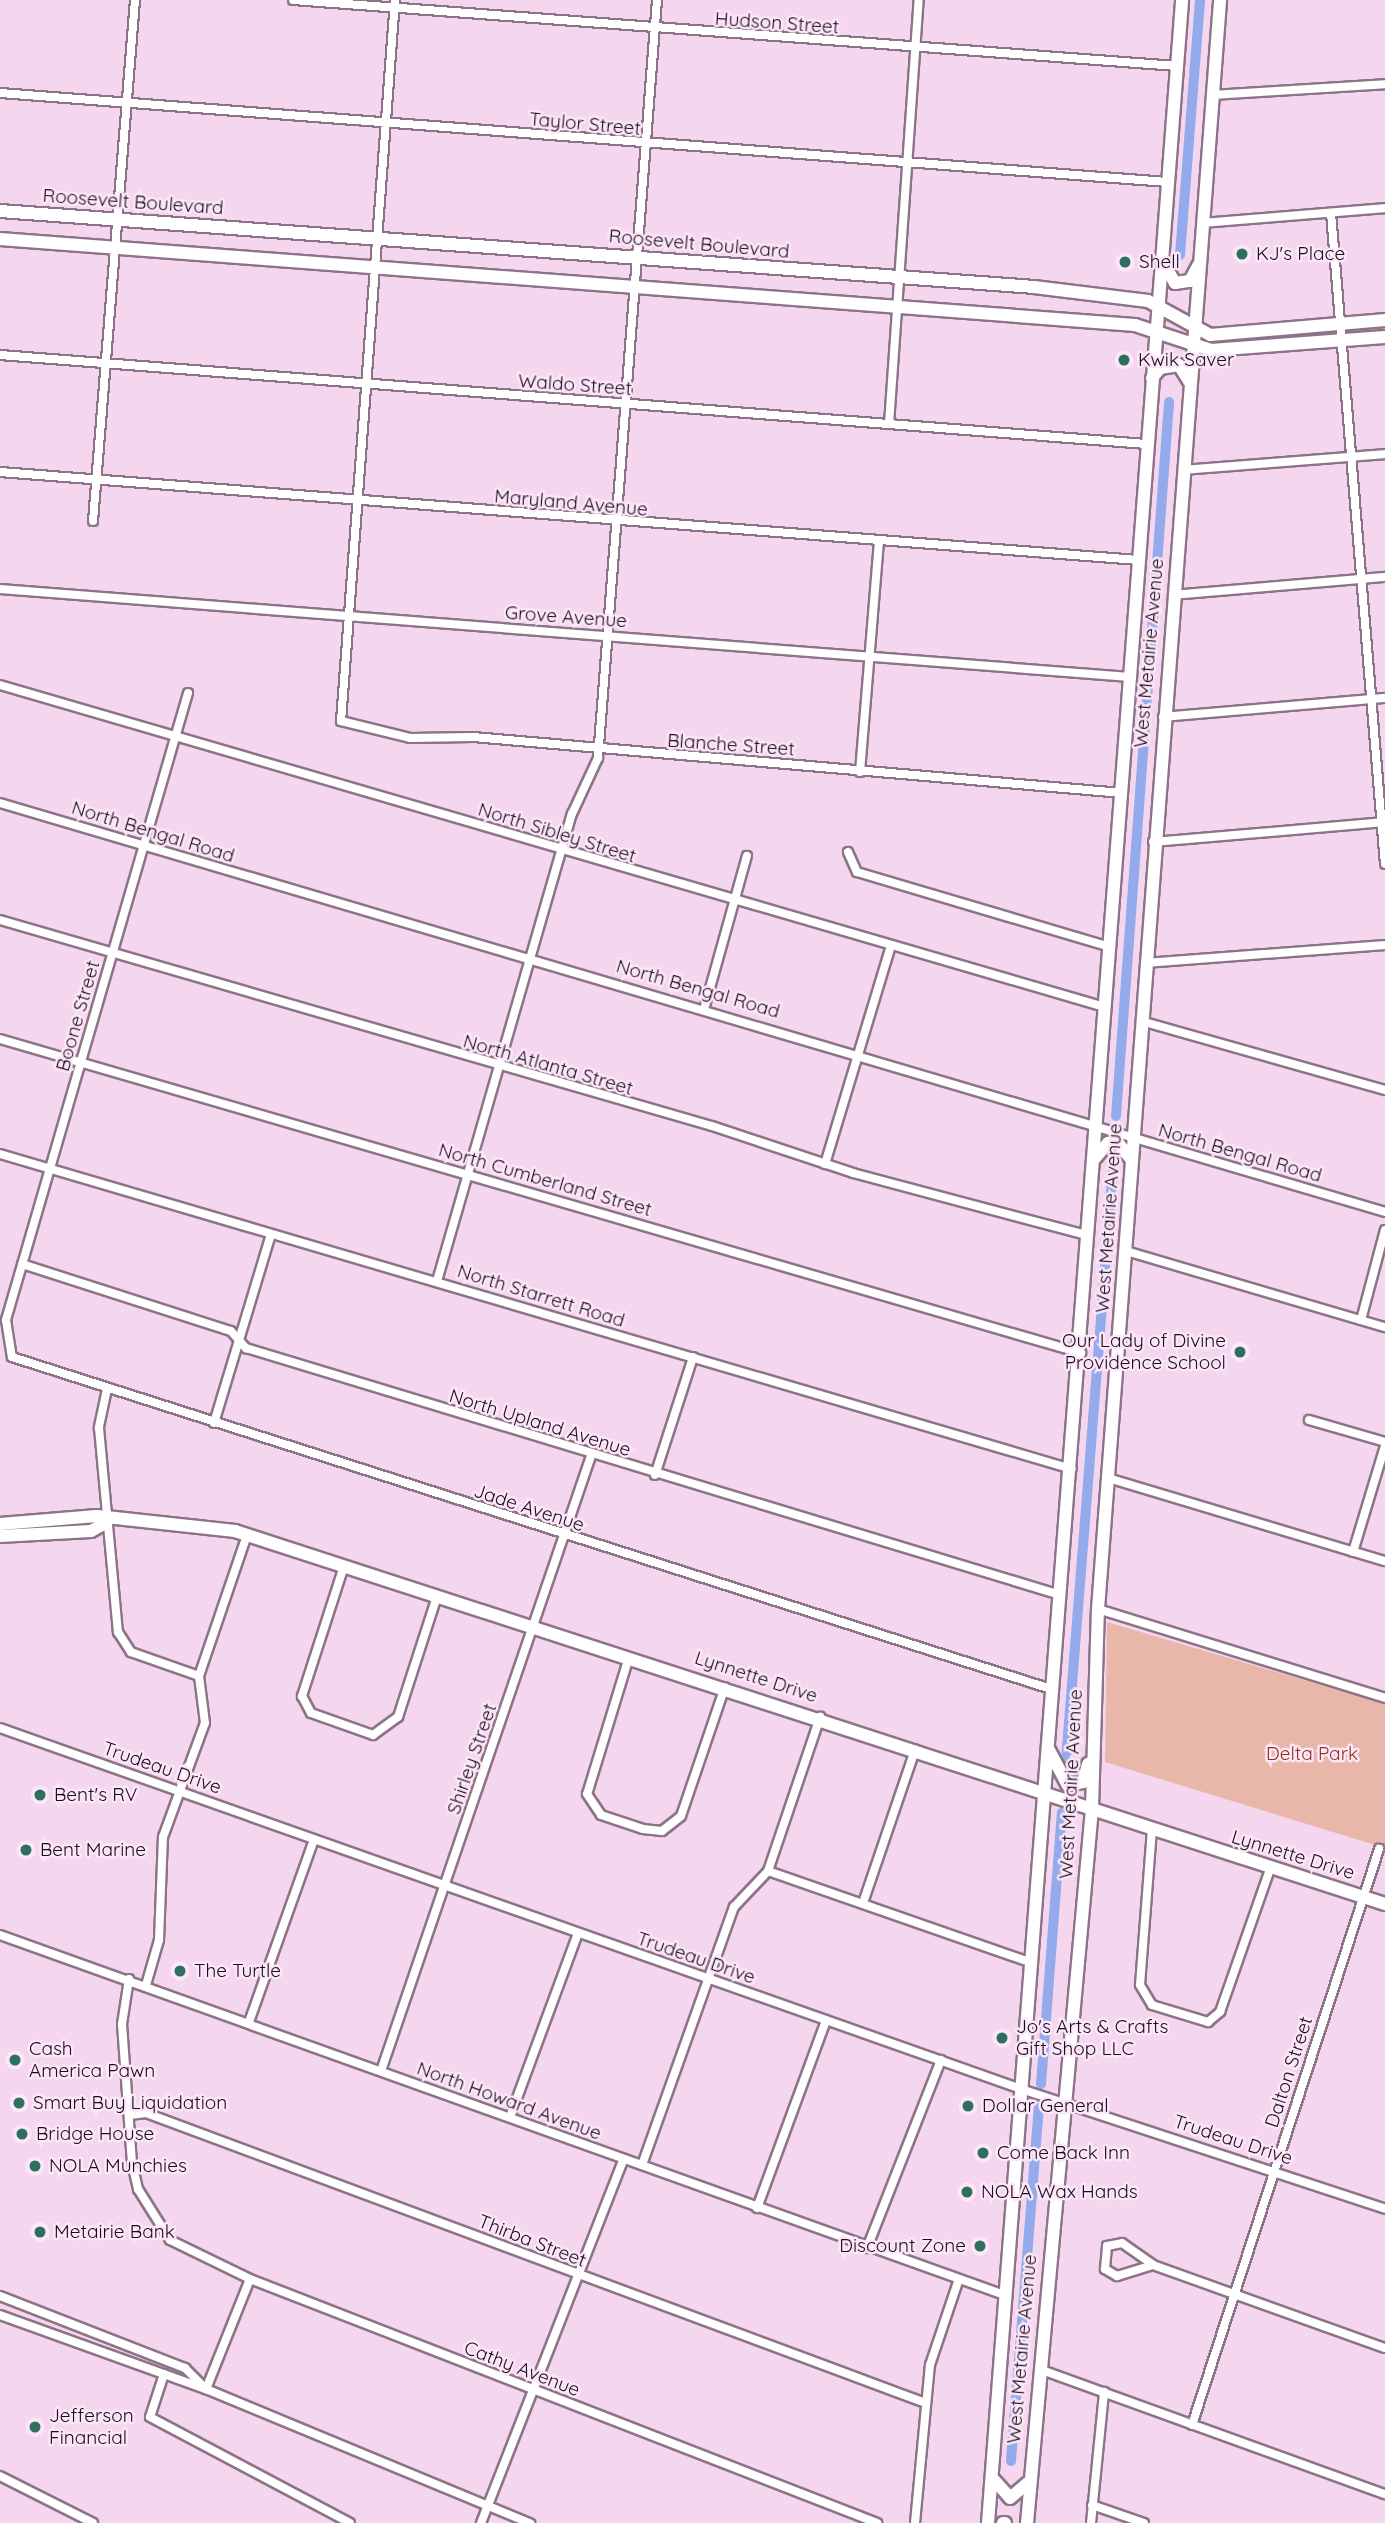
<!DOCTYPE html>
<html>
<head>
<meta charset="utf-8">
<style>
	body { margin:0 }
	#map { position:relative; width:1385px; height:2523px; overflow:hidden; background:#f4d7ee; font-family:Quicksand,sans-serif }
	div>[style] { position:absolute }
	.green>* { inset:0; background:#e8b7aa }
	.canal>* { height:10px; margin:-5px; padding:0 5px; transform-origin:5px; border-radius:5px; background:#93abec }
	.roads { filter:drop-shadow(2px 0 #8d7388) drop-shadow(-2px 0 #8d7388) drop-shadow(0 2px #8d7388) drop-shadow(0 -2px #8d7388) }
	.street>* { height:8px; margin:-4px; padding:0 4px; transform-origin:4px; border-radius:4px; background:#fff }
	.secondary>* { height:12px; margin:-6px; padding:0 6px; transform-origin:6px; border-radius:6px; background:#fff }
	.dots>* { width:19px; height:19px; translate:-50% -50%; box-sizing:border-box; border:4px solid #fde6f9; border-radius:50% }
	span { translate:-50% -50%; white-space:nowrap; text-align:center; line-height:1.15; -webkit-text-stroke:5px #fde6f9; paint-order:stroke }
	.street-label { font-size:19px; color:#170e16 }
	.poi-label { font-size:19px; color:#170e16 }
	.left { translate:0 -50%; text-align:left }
	.right { translate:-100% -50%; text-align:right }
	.park-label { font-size:19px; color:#8d341c }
</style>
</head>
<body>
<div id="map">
	<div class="green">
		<i style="clip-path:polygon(1107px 1622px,1385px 1704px,1385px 1848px,1105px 1762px)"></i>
	</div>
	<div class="canal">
		<i style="left:1180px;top:255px;width:256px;rotate:-85.5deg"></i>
		<i style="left:1116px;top:1116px;width:716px;rotate:-85.75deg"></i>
		<i style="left:1065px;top:1773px;width:621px;rotate:-85.47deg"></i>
		<i style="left:1041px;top:2084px;width:272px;rotate:-85.6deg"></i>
		<i style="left:1011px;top:2461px;width:354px;rotate:-85.5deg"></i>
	</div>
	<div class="roads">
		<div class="street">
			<i style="left:293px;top:0;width:885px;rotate:4.27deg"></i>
			<i style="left:395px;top:0;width:723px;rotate:94.28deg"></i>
			<i style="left:341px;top:721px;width:71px;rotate:13.8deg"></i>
			<i style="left:410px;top:738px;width:63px;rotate:-0.9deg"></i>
			<i style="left:473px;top:737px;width:651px;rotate:4.93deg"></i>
			<i style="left:0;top:93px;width:1171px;rotate:4.36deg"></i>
			<i style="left:1212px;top:95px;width:173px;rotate:-3.6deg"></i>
			<i style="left:1331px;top:213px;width:653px;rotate:85.26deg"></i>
			<i style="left:1203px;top:223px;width:183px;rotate:-4.7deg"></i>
			<i style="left:0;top:355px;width:1150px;rotate:4.44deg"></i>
			<i style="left:889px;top:424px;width:425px;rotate:-86deg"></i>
			<i style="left:1183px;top:470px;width:203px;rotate:-4.5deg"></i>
			<i style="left:0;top:472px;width:1142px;rotate:4.42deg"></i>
			<i style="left:93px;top:521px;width:523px;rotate:-85.39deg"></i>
			<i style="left:0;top:589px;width:1133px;rotate:4.45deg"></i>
			<i style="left:1173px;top:595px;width:213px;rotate:-4.9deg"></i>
			<i style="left:0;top:685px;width:1151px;rotate:16.25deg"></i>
			<i style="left:188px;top:693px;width:653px;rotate:106.19deg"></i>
			<i style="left:6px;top:1320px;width:37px;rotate:81deg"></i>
			<i style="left:12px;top:1357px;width:1088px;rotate:17.72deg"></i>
			<i style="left:1163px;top:717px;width:223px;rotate:-4.9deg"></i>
			<i style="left:860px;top:772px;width:232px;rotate:-85.3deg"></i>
			<i style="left:0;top:803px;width:1444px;rotate:16.45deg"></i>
			<i style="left:1153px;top:842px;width:233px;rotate:-4.9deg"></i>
			<i style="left:848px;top:852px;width:22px;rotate:66deg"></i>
			<i style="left:857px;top:872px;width:264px;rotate:16.5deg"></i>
			<i style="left:0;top:920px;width:741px;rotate:16.14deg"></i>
			<i style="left:712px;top:1126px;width:149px;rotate:18.4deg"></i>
			<i style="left:853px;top:1173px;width:244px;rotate:14.9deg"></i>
			<i style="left:1145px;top:963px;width:241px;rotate:-4.3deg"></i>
			<i style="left:705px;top:1006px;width:156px;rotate:-74.4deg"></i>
			<i style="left:1141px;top:1021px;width:254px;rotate:15.8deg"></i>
			<i style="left:0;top:1039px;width:1126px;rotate:16.2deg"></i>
			<i style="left:0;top:1154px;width:1117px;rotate:16.38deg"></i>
			<i style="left:825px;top:1164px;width:228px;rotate:-73.2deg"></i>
			<i style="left:1126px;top:1251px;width:270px;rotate:16.4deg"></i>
			<i style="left:22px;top:1264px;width:219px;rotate:17.8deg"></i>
			<i style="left:231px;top:1331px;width:23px;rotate:49deg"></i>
			<i style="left:246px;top:1348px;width:847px;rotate:16.87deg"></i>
			<i style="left:437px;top:1281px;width:486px;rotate:-73.9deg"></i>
			<i style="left:572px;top:814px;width:62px;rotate:-65.1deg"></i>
			<i style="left:598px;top:758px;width:760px;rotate:-85.55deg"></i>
			<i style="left:1361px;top:1320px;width:93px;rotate:-75.1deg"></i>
			<i style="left:107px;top:1389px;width:40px;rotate:102deg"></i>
			<i style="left:99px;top:1428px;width:205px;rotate:84.7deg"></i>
			<i style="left:118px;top:1632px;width:24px;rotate:57deg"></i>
			<i style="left:131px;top:1652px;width:72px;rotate:19.4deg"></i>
			<i style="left:1309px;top:1420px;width:79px;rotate:16.1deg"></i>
			<i style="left:214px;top:1423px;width:197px;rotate:-73.2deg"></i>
			<i style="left:655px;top:1475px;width:124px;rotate:-72.1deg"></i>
			<i style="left:1108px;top:1478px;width:289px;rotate:16.7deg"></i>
			<i style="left:1353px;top:1552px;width:111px;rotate:-73.2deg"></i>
			<i style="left:344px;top:1566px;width:137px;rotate:107.9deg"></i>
			<i style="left:302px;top:1696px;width:19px;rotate:62deg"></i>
			<i style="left:311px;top:1713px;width:66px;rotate:19.5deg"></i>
			<i style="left:373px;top:1735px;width:31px;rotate:-36deg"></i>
			<i style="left:398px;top:1717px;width:127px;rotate:-72.1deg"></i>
			<i style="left:1098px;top:1609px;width:300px;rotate:17.2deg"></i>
			<i style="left:629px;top:1657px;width:143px;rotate:107deg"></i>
			<i style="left:587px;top:1794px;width:25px;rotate:56deg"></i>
			<i style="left:601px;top:1815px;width:44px;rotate:18.4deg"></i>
			<i style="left:643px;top:1829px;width:19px;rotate:6deg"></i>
			<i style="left:662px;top:1831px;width:24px;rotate:-38deg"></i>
			<i style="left:681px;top:1816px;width:136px;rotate:-71.2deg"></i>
			<i style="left:0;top:1728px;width:1083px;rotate:19.47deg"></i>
			<i style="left:1021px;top:2089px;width:383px;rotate:18.2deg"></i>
			<i style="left:1152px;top:1829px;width:156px;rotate:94.4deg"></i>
			<i style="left:1140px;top:1985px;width:23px;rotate:59deg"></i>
			<i style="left:1152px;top:2005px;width:59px;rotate:16.9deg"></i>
			<i style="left:1208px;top:2022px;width:16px;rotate:-40deg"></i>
			<i style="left:1220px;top:2012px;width:151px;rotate:-70.7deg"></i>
			<i style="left:768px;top:1871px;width:276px;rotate:19.2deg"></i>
			<i style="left:863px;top:1903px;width:162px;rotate:-71.2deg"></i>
			<i style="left:0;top:1935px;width:1070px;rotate:19.72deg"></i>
			<i style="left:129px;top:1979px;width:46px;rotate:98.8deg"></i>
			<i style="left:122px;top:2024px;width:139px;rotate:85.9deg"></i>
			<i style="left:132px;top:2163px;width:27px;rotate:77deg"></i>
			<i style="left:138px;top:2189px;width:60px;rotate:57.9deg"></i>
			<i style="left:170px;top:2240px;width:89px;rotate:26deg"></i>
			<i style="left:250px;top:2279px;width:673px;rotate:21.26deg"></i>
			<i style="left:146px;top:1985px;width:47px;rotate:-73.9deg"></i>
			<i style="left:159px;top:1940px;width:103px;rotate:-87.8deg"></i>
			<i style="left:163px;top:1837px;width:121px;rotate:-69.8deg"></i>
			<i style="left:205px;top:1723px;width:47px;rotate:-97.3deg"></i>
			<i style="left:199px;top:1676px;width:149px;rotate:-71.2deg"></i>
			<i style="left:249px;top:2022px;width:194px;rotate:-70.4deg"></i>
			<i style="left:381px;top:2071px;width:650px;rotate:-71.15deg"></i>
			<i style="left:130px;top:2115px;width:16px;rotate:-7deg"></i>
			<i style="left:146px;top:2113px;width:829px;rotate:20.4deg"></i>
			<i style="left:510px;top:2117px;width:196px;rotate:-69.7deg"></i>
			<i style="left:642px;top:2165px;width:274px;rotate:-70.4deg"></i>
			<i style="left:734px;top:1907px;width:50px;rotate:-46.6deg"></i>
			<i style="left:768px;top:1871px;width:163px;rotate:-71.3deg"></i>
			<i style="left:757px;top:2208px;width:200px;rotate:-69.8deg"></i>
			<i style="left:867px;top:2248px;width:202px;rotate:-68.5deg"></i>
			<i style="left:1153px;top:2265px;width:38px;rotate:163deg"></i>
			<i style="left:1117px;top:2276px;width:14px;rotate:-150deg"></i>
			<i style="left:1105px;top:2269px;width:23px;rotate:-85deg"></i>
			<i style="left:1107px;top:2246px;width:15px;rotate:-11deg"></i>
			<i style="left:1122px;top:2243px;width:38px;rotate:35deg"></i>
			<i style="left:1153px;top:2265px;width:246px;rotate:19.7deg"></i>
			<i style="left:0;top:2296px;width:199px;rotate:21.3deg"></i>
			<i style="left:185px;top:2368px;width:30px;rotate:45deg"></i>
			<i style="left:0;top:2315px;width:219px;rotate:19.8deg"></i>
			<i style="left:206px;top:2389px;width:351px;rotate:22.5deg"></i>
			<i style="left:1039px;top:2369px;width:368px;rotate:19.9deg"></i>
			<i style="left:164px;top:2374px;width:45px;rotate:108deg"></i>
			<i style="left:150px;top:2417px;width:226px;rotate:27.9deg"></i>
			<i style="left:206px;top:2389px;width:118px;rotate:-68.2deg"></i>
			<i style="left:1192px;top:2425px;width:606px;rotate:-72.01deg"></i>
			<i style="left:0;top:2476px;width:104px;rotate:26.8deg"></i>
			<i style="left:1092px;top:2505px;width:55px;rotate:19.1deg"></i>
			<i style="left:481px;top:2523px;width:391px;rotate:-68.6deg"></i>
			<i style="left:915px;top:2523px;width:159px;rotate:-84.6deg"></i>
			<i style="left:930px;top:2365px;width:88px;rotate:-71.4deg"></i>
			<i style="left:1091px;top:2523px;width:132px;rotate:-84.3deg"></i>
		</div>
		<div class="secondary">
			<i style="left:0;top:211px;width:1037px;rotate:4.2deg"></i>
			<i style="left:1034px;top:287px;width:115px;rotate:7deg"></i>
			<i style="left:1148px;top:301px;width:71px;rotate:28.7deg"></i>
			<i style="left:1210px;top:335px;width:176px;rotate:-4.9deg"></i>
			<i style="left:0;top:239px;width:1138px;rotate:4.33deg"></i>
			<i style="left:1135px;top:325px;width:80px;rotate:18.2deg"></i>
			<i style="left:1211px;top:350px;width:174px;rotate:-4.3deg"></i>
			<i style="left:1164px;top:264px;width:22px;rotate:60deg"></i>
			<i style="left:1175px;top:283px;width:15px;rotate:-8deg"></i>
			<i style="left:1190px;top:281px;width:17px;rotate:-62deg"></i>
			<i style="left:1152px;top:378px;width:13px;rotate:-51deg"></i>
			<i style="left:1160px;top:368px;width:19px;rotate:-9deg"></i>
			<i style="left:1179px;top:365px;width:19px;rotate:58deg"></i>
			<i style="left:1095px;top:1158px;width:20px;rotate:-49deg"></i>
			<i style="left:1108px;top:1143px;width:10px"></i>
			<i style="left:1118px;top:1143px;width:19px;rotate:51deg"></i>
			<i style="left:0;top:1524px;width:97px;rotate:-4.7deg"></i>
			<i style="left:97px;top:1516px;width:139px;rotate:6.2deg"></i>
			<i style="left:235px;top:1531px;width:1209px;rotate:17.97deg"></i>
			<i style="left:0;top:1536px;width:91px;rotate:-3.1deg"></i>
			<i style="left:91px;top:1531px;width:18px;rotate:-29deg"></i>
			<i style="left:1049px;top:1750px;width:40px;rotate:62deg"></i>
			<i style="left:1068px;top:1785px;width:15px;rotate:-11deg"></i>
			<i style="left:1083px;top:1782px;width:19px;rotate:-74deg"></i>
			<i style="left:994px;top:2480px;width:24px;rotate:48deg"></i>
			<i style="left:1010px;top:2498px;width:23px;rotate:-40deg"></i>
			<i style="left:988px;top:2523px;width:2530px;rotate:-85.6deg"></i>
			<i style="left:1003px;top:2523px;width:2px"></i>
			<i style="left:1027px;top:2523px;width:717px;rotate:-84.8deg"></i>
			<i style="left:1092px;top:1809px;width:200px;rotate:-88.3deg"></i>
			<i style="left:1098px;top:1609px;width:1614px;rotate:-85.66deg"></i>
		</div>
	</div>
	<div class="dots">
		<i style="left:1242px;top:254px;background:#2e6f5e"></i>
		<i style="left:1125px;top:262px;background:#2e6f5e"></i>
		<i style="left:1124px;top:360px;background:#2e6f5e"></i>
		<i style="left:1240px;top:1352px;background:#2e6f5e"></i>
		<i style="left:40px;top:1795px;background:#2e6f5e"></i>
		<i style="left:26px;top:1850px;background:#2e6f5e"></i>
		<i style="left:180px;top:1971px;background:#2e6f5e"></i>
		<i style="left:1002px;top:2038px;background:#2e6f5e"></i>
		<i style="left:15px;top:2060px;background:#2e6f5e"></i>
		<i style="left:19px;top:2103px;background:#2e6f5e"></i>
		<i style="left:968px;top:2106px;background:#2e6f5e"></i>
		<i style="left:22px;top:2134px;background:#2e6f5e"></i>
		<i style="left:983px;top:2153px;background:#2e6f5e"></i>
		<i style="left:35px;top:2166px;background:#2e6f5e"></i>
		<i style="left:967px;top:2192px;background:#2e6f5e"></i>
		<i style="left:40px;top:2232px;background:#2e6f5e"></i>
		<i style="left:980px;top:2246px;background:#2e6f5e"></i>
		<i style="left:35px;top:2427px;background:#2e6f5e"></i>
	</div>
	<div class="street-label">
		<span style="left:777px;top:23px;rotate:4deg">Hudson Street</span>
		<span style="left:585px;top:124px;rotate:5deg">Taylor Street</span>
		<span style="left:133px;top:202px;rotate:4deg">Roosevelt Boulevard</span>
		<span style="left:699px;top:244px;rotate:5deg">Roosevelt Boulevard</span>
		<span style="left:575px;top:385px;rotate:4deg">Waldo Street</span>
		<span style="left:571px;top:503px;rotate:5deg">Maryland Avenue</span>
		<span style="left:566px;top:617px;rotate:4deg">Grove Avenue</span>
		<span style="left:1149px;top:653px;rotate:-85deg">West Metairie Avenue</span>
		<span style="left:731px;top:745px;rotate:4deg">Blanche Street</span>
		<span style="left:153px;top:832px;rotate:17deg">North Bengal Road</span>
		<span style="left:557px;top:833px;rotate:17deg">North Sibley Street</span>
		<span style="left:698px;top:989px;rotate:16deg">North Bengal Road</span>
		<span style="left:78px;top:1016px;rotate:-74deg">Boone Street</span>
		<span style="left:548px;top:1065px;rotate:16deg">North Atlanta Street</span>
		<span style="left:1240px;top:1153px;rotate:16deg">North Bengal Road</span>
		<span style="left:545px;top:1180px;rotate:16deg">North Cumberland Street</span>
		<span style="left:1109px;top:1218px;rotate:-86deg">West Metairie Avenue</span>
		<span style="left:541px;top:1296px;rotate:17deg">North Starrett Road</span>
		<span style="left:540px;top:1423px;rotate:17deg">North Upland Avenue</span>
		<span style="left:529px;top:1508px;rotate:18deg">Jade Avenue</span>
		<span style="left:756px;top:1677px;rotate:18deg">Lynnette Drive</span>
		<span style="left:472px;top:1759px;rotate:-71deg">Shirley Street</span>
		<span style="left:162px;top:1768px;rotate:19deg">Trudeau Drive</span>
		<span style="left:1071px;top:1784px;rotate:-87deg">West Metairie Avenue</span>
		<span style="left:1293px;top:1855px;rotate:17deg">Lynnette Drive</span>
		<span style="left:696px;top:1958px;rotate:19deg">Trudeau Drive</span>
		<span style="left:1289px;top:2072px;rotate:-72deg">Dalton Street</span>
		<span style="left:509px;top:2101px;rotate:20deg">North Howard Avenue</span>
		<span style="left:1233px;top:2140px;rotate:18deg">Trudeau Drive</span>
		<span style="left:532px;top:2241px;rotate:21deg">Thirba Street</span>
		<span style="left:1022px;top:2349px;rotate:-85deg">West Metairie Avenue</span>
		<span style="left:522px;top:2369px;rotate:21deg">Cathy Avenue</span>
	</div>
	<div class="poi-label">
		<span class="left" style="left:1256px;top:254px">KJ's Place</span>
		<span class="left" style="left:1139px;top:262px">Shell</span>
		<span class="left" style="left:1138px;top:360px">Kwik Saver</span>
		<span class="right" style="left:1226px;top:1352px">Our Lady of Divine<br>Providence School</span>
		<span class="left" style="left:54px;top:1795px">Bent's RV</span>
		<span class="left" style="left:40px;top:1850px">Bent Marine</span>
		<span class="left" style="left:194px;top:1971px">The Turtle</span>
		<span class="left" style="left:1016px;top:2038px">Jo's Arts &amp; Crafts<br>Gift Shop LLC</span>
		<span class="left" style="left:29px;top:2060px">Cash<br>America Pawn</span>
		<span class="left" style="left:33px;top:2103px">Smart Buy Liquidation</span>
		<span class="left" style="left:982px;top:2106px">Dollar General</span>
		<span class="left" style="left:36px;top:2134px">Bridge House</span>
		<span class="left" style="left:997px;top:2153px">Come Back Inn</span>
		<span class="left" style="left:49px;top:2166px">NOLA Munchies</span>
		<span class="left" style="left:981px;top:2192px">NOLA Wax Hands</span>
		<span class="left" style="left:54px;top:2232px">Metairie Bank</span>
		<span class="right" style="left:966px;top:2246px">Discount Zone</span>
		<span class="left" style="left:49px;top:2427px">Jefferson<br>Financial</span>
	</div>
	<div class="park-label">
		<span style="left:1312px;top:1754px">Delta Park</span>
	</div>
</div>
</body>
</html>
